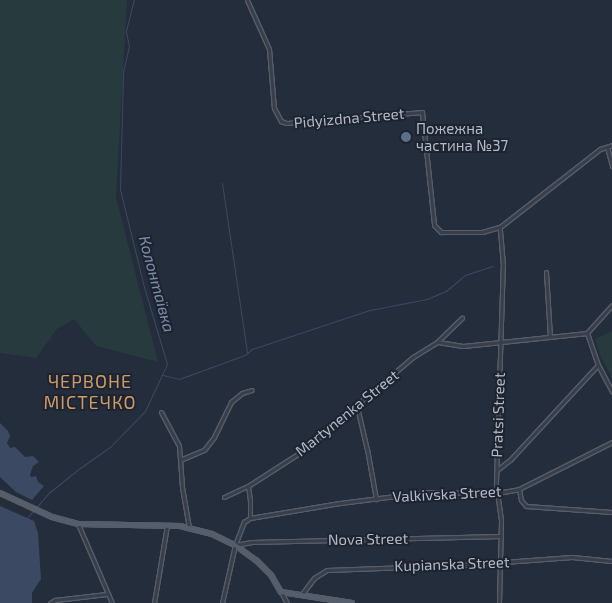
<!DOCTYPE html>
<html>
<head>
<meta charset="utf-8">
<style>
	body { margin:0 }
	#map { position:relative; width:612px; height:603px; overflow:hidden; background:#242d3b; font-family:"Exo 2",sans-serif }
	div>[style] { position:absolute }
	.green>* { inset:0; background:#273a3d }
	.water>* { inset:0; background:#3b4963 }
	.stream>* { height:1px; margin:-0.5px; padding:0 0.5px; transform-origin:0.5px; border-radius:0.5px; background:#3b4963 }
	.roads { filter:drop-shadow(1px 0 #565d69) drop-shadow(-1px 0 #565d69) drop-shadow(0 1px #565d69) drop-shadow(0 -1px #565d69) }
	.minor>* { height:3px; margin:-1.5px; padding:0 1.5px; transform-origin:1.5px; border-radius:1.5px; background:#383f4b }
	.major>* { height:4px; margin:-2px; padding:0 2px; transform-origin:2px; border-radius:2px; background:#565e6b }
	.dots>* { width:14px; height:14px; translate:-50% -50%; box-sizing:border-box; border:2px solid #1d2430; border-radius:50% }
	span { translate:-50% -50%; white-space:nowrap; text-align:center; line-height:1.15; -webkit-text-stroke:4px #1d2430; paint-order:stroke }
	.street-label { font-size:15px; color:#b4bac7 }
	.poi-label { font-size:15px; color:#b4bac7 }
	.left { translate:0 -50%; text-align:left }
	.water-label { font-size:16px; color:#7d8ead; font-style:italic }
	.quarter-label { font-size:18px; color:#ce9a67; letter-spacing:1px }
</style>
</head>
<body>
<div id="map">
	<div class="green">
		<i style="clip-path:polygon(0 0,127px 0,116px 197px,158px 362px,96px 346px,74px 319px,57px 329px,36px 358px,0 353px)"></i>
		<i style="clip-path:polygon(612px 331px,612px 378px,600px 355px,595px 339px)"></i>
	</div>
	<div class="water">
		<i style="clip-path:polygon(0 423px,8px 431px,10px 436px,7px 443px,10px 448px,15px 447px,25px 457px,33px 456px,39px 462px,33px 466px,30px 475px,31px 477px,36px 476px,38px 482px,44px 486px,32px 500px,16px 492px,0 477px)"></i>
		<i style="clip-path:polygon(0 506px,34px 521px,38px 533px,41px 579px,32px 593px,32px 603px,0 603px)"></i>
	</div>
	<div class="stream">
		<i style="left:222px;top:183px;width:171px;rotate:81.6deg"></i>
		<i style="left:163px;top:375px;width:16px;rotate:14deg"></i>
		<i style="left:179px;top:379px;width:70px;rotate:-20deg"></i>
		<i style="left:245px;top:355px;width:9px;rotate:-41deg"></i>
		<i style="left:252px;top:349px;width:124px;rotate:-18.3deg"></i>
		<i style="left:370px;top:310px;width:58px;rotate:-10.9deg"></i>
		<i style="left:427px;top:299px;width:21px;rotate:-23deg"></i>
		<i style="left:446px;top:291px;width:25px;rotate:-40deg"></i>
		<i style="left:465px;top:275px;width:29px;rotate:-18deg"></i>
		<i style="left:27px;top:518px;width:35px;rotate:-49deg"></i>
		<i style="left:50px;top:492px;width:38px;rotate:-39deg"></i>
		<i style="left:80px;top:468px;width:38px;rotate:-35deg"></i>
		<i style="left:111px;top:446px;width:49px;rotate:-45.8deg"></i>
		<i style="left:145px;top:411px;width:52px;rotate:-64.9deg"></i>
		<i style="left:167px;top:364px;width:80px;rotate:-106.6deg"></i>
		<i style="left:144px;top:287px;width:101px;rotate:-103.8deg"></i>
		<i style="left:120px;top:189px;width:117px;rotate:-88.5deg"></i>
		<i style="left:123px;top:72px;width:26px;rotate:-77deg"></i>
		<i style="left:129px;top:47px;width:16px;rotate:-101deg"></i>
		<i style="left:126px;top:31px;width:32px;rotate:-76deg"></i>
	</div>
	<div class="roads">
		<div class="minor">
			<i style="left:247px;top:0;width:54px;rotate:65.8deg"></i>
			<i style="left:269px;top:49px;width:59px;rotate:85.2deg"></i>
			<i style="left:274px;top:108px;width:15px;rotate:62deg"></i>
			<i style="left:281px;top:121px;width:5px;rotate:22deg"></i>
			<i style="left:286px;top:123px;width:136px;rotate:-4.6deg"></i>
			<i style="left:422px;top:112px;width:114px;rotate:83.9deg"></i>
			<i style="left:434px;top:225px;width:10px;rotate:45deg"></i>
			<i style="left:441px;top:232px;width:41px"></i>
			<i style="left:482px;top:232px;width:19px;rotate:-16deg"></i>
			<i style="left:500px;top:227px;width:127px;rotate:-38deg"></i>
			<i style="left:600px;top:149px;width:13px;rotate:-18deg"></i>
			<i style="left:607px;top:147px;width:20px;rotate:75deg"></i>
			<i style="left:546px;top:272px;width:65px;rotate:86.5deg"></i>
			<i style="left:612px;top:305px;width:38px;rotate:132deg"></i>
			<i style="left:587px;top:333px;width:34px;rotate:71deg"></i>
			<i style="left:598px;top:365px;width:30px;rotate:62deg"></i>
			<i style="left:438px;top:342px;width:25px;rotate:9deg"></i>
			<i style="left:463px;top:346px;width:125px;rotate:-6deg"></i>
			<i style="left:354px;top:406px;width:6px;rotate:51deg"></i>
			<i style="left:358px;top:411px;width:39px;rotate:77deg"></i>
			<i style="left:367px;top:449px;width:51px;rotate:79.8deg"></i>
			<i style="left:161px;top:412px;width:38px;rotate:62deg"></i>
			<i style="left:179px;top:446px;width:41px;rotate:85.8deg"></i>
			<i style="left:182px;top:487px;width:42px;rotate:80.3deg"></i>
			<i style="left:180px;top:460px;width:26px;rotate:-23deg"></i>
			<i style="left:204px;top:450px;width:16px;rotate:-52deg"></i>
			<i style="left:214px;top:437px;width:39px;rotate:-64deg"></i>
			<i style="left:231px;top:402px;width:14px;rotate:-39deg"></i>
			<i style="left:242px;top:393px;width:10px;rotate:-17deg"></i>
			<i style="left:497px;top:470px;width:16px;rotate:-38deg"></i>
			<i style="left:510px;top:460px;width:129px;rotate:-47.2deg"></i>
			<i style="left:248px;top:486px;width:14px;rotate:82deg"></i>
			<i style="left:250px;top:500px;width:17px;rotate:90deg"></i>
			<i style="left:519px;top:489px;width:11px;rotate:80deg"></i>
			<i style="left:521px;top:500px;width:8px;rotate:50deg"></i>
			<i style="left:526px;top:506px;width:86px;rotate:4deg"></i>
			<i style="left:224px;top:497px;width:26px;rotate:-25deg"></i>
			<i style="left:248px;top:486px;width:67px;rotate:-32.7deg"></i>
			<i style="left:304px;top:450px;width:143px;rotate:-40.5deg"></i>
			<i style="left:413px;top:357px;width:28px;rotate:-32deg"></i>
			<i style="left:437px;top:342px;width:35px;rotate:-44deg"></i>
			<i style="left:78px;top:524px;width:86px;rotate:66.7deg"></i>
			<i style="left:235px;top:545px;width:17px;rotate:-10deg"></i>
			<i style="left:252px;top:542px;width:249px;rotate:-1.4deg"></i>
			<i style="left:281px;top:592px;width:13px;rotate:61deg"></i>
			<i style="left:302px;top:594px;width:20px;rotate:-53deg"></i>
			<i style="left:314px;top:578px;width:15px;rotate:-32deg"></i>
			<i style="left:327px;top:570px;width:136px;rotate:-2.1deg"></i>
			<i style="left:463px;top:565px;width:109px;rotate:-4.2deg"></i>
			<i style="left:572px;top:557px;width:40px;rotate:5.7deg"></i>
			<i style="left:50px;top:603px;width:6px;rotate:-31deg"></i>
			<i style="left:55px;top:600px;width:52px;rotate:-6.6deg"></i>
			<i style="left:154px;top:603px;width:79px;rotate:-80.5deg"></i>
			<i style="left:222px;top:603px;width:59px;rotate:-77.4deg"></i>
			<i style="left:235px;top:545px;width:25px;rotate:-69deg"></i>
			<i style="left:244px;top:522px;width:7px;rotate:-34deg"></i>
			<i style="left:250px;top:518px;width:91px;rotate:-9.5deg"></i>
			<i style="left:340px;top:503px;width:88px;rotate:-7.2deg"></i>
			<i style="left:427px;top:492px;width:70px;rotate:0.8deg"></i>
			<i style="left:497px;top:493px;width:22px;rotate:-10deg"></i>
			<i style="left:519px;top:489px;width:104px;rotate:-26.8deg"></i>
			<i style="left:499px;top:603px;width:83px;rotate:-88.6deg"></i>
			<i style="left:501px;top:520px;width:37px;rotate:-98deg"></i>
			<i style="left:496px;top:483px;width:218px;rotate:-88.2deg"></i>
			<i style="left:503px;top:265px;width:38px;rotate:-95deg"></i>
		</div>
		<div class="major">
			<i style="left:0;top:493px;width:57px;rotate:24.8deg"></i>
			<i style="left:52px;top:517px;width:27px;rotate:15deg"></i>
			<i style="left:78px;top:524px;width:102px;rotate:1.1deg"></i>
			<i style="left:180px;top:526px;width:33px;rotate:14deg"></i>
			<i style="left:212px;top:534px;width:25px;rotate:26deg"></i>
			<i style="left:235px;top:545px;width:26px;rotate:36deg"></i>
			<i style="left:256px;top:560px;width:21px;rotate:45deg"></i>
			<i style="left:271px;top:575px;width:20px;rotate:60deg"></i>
			<i style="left:281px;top:592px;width:72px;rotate:8.8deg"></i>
		</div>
	</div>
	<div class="dots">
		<i style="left:406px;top:137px;background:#5c6f8a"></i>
	</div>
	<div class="street-label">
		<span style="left:349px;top:118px;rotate:-5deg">Pidyizdna Street</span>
		<span style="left:347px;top:413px;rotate:-39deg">Martynenka Street</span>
		<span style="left:498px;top:415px;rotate:-88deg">Pratsi Street</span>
		<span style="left:447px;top:494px;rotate:-3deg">Valkivska Street</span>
		<span style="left:368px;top:539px;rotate:-1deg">Nova Street</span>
		<span style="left:452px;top:564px;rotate:-2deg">Kupianska Street</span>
	</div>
	<div class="poi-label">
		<span class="left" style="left:416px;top:137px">Пожежна<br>частина №37</span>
	</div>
	<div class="water-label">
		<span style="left:157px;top:284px;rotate:75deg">Колонтаївка</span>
	</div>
	<div class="quarter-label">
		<span style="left:90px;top:392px">ЧЕРВОНЕ<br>МІСТЕЧКО</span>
	</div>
</div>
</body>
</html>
